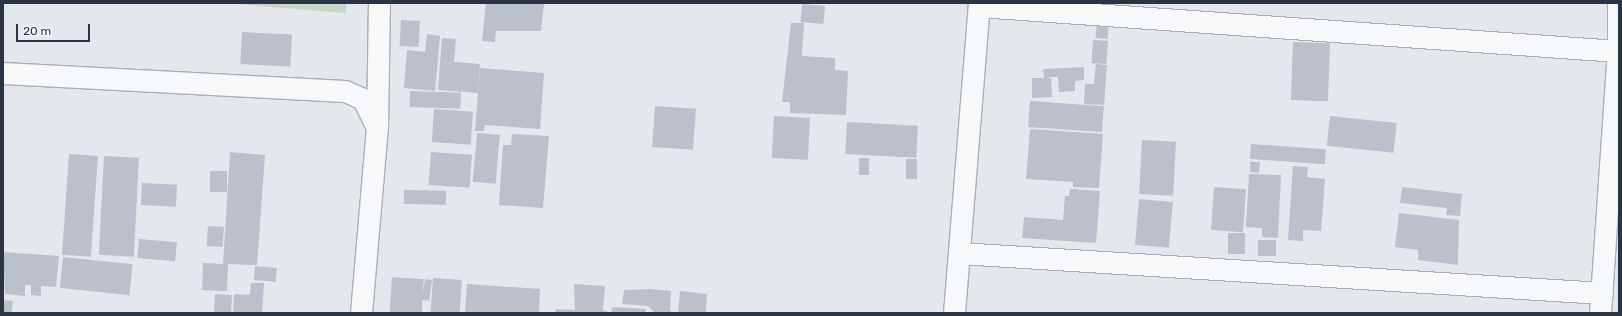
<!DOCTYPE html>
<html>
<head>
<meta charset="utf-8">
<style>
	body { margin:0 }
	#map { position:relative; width:1622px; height:316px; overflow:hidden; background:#e4e7ec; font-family:Rubik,sans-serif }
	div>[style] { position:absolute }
	.green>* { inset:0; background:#c9d6c5 }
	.building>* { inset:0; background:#bbc0ca; transform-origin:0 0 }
	.roads { filter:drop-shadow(1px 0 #a9aeb7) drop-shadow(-1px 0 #a9aeb7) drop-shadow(0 1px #a9aeb7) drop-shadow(0 -1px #a9aeb7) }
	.minor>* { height:21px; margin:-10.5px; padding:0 10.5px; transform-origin:10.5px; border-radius:10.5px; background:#f7f8fa }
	span { translate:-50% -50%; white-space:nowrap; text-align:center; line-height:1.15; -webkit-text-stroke:4px #f4f6f9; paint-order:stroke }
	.frame { position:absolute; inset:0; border:4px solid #2b3445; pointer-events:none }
	.scale { position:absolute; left:16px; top:24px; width:74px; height:18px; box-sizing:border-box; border:2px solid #2b3445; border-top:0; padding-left:5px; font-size:12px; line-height:14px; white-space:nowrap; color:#2b3445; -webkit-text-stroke:3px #f4f6f9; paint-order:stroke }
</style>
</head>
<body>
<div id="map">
	<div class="green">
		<i style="clip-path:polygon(346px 3px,346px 13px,237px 4px,237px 3px)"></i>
	</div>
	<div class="building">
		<i style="clip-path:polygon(486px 3px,544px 4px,541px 31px,496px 31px,495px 42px,482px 41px)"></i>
		<i style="left:802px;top:4px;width:23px;height:18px;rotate:5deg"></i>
		<i style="left:401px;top:20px;width:19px;height:26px;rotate:3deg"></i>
		<i style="left:1097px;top:22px;width:12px;height:16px;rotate:5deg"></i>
		<i style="clip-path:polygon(791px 23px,804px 23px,802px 56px,835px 58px,835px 70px,848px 71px,846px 115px,790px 113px,790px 102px,782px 102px)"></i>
		<i style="left:242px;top:32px;width:50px;height:32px;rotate:3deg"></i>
		<i style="clip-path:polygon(427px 34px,440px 36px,435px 91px,404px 88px,407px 50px,425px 52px)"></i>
		<i style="clip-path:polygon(442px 38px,456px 39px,454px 62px,480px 64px,478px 93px,438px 90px)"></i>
		<i style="left:1093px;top:40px;width:15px;height:23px;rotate:4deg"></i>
		<i style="left:1293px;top:42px;width:37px;height:58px;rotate:2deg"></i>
		<i style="clip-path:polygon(1096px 64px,1107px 65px,1104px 105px,1084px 104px,1085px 84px,1094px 84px)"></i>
		<i style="clip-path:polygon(1084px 67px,1084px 80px,1075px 81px,1075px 91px,1059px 92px,1058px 77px,1046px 77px,1051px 78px,1052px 97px,1032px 98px,1032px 78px,1044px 78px,1043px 69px)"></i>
		<i style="clip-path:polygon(480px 68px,544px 73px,540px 129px,485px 125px,484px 131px,475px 131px)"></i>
		<i style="left:410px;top:91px;width:51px;height:16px;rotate:2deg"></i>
		<i style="left:1030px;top:101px;width:74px;height:26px;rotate:4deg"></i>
		<i style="left:655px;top:106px;width:41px;height:41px;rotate:4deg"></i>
		<i style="left:434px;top:109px;width:39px;height:33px;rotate:4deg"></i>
		<i style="left:774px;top:116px;width:36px;height:42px;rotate:3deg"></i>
		<i style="left:1330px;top:116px;width:67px;height:30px;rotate:6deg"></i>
		<i style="left:847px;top:122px;width:71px;height:32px;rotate:3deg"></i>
		<i style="clip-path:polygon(1030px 129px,1103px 134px,1099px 188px,1073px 187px,1073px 182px,1026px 179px)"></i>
		<i style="left:477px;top:133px;width:23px;height:49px;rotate:5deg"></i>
		<i style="clip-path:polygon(512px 134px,549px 136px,543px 208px,499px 205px,503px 145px,511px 145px)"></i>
		<i style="left:1142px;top:140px;width:34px;height:54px;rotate:3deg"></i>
		<i style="left:1251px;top:144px;width:75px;height:15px;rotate:4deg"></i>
		<i style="clip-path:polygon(230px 152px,265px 155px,257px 265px,228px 264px,227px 291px,202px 290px,203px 263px,223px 264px)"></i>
		<i style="left:431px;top:152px;width:41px;height:33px;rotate:4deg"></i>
		<i style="left:69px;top:154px;width:29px;height:101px;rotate:4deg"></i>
		<i style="left:104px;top:156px;width:35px;height:99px;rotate:3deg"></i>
		<i style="left:859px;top:158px;width:10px;height:17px"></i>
		<i style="left:906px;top:159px;width:11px;height:20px"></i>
		<i style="clip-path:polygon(1250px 162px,1260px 162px,1259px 173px,1250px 172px)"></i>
		<i style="clip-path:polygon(1293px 166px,1308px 167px,1307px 177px,1325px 179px,1321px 231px,1303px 230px,1303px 241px,1288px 240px)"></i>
		<i style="left:210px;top:171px;width:17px;height:21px"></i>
		<i style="clip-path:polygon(1249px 174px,1281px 175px,1278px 238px,1262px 237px,1262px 228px,1246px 227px)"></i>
		<i style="left:142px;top:183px;width:35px;height:22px;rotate:3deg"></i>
		<i style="left:1214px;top:187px;width:32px;height:43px;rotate:4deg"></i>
		<i style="clip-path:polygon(1402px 187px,1462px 194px,1460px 216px,1446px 215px,1447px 208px,1400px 203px)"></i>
		<i style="clip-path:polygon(1070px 189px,1100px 191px,1096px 243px,1022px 238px,1024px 217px,1063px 220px,1065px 196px,1069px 196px)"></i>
		<i style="left:404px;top:190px;width:42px;height:14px;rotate:1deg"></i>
		<i style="left:1139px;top:199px;width:34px;height:46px;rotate:5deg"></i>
		<i style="clip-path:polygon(1399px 213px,1459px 220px,1458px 265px,1418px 260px,1418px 250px,1395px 247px)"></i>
		<i style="left:208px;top:226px;width:16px;height:20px;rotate:4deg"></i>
		<i style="left:1228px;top:233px;width:17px;height:21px"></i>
		<i style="left:139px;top:239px;width:38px;height:19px;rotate:5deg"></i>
		<i style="left:1258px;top:240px;width:18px;height:16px"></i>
		<i style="clip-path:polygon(3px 252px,59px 256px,56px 287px,41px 286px,41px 296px,31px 295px,31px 285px,25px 285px,25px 296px,5px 294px)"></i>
		<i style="left:63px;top:257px;width:70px;height:31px;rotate:6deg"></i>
		<i style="left:255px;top:266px;width:22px;height:14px;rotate:5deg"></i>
		<i style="left:392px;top:277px;width:32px;height:36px;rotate:4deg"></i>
		<i style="left:433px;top:278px;width:29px;height:35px;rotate:4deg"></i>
		<i style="left:425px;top:279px;width:7px;height:21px;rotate:8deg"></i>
		<i style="clip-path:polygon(251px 283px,264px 283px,262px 313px,233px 313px,234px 294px,250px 295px)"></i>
		<i style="clip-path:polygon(467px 284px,540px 289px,539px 313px,465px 313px)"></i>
		<i style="clip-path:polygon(574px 284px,605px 286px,603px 310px,611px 313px,555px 313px,556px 309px,575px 310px)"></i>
		<i style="clip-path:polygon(650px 289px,671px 291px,670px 311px,677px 313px,655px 313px,648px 306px,622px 304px,624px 290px)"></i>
		<i style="clip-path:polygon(680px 291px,707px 294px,706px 313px,678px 313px)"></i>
		<i style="left:215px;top:294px;width:17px;height:19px;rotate:3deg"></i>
		<i style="left:3px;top:300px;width:10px;height:13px;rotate:6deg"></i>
		<i style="clip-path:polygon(612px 307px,646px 309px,645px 313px,611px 313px)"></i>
	</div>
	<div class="roads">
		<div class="minor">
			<i style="left:979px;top:6px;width:641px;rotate:4.03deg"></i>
			<i style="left:3px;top:73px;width:342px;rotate:3deg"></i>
			<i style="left:345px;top:91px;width:20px;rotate:24deg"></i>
			<i style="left:363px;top:99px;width:32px;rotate:64deg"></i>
			<i style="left:959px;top:253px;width:644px;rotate:3.56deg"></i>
			<i style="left:361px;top:313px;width:186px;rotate:-85.1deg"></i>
			<i style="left:377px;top:128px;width:125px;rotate:-89.1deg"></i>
			<i style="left:954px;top:313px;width:311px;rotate:-85.4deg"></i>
			<i style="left:1600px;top:313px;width:263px;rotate:-86.1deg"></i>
			<i style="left:1618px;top:51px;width:48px;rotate:-90deg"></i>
		</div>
	</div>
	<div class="frame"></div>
	<div class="scale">20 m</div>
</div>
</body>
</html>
